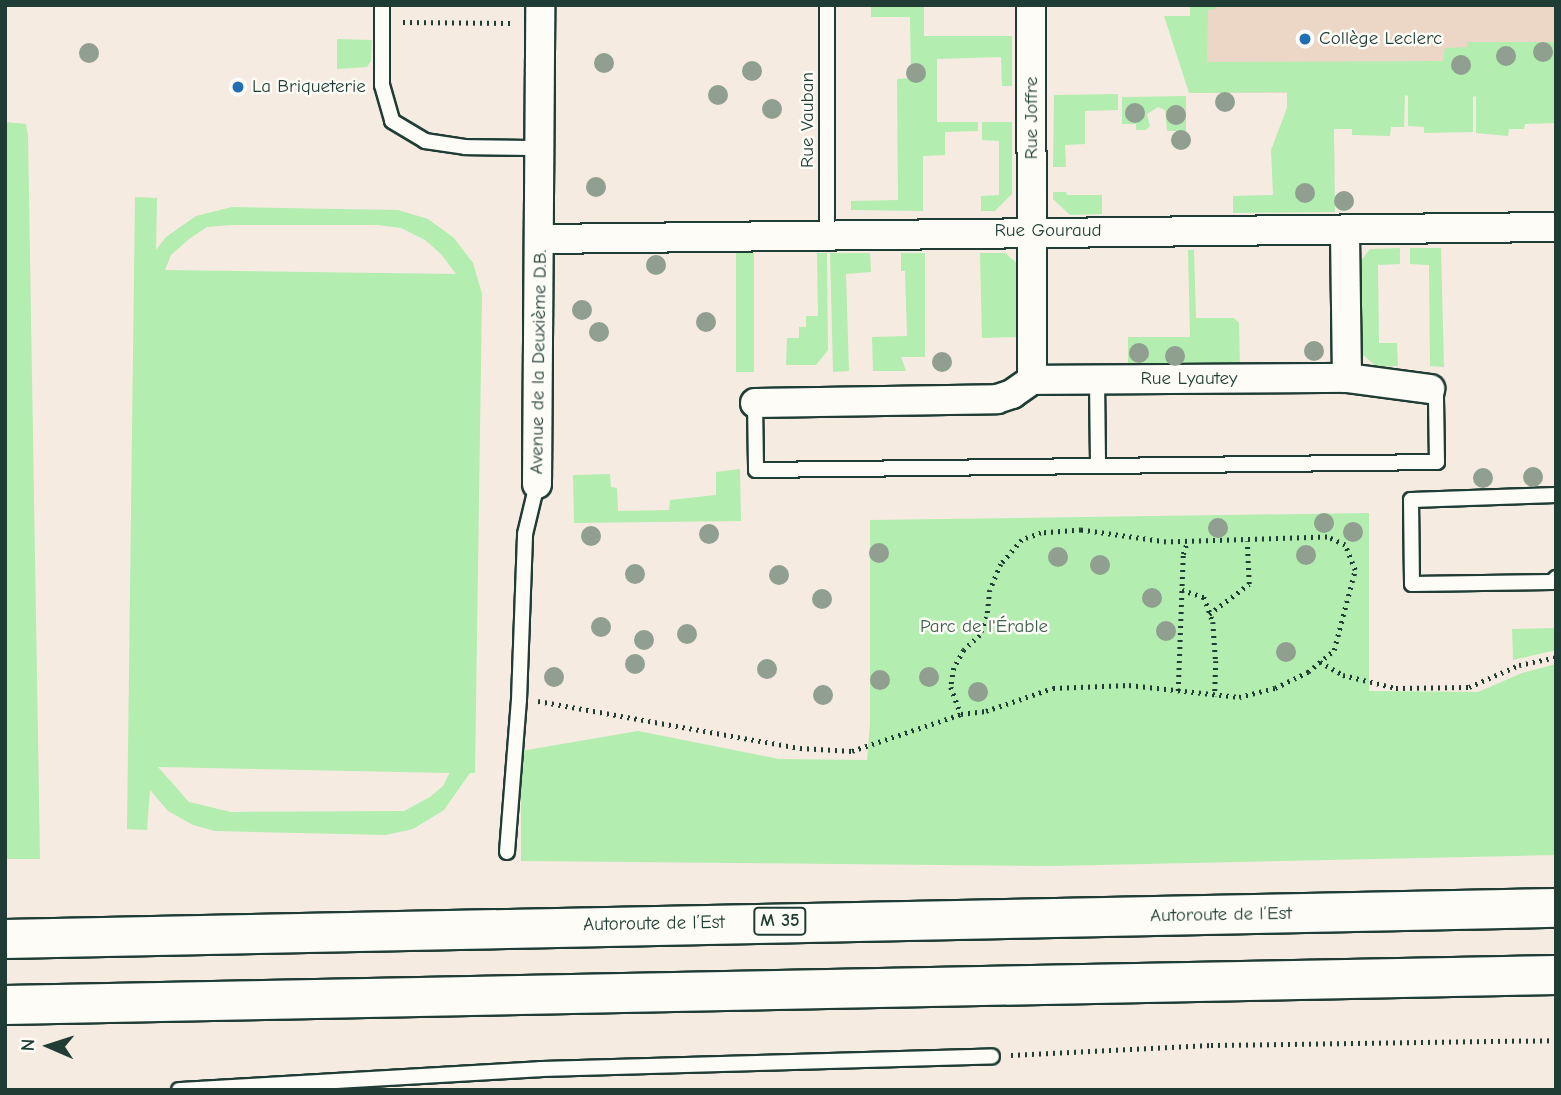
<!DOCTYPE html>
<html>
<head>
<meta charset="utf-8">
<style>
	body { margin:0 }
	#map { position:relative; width:1561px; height:1095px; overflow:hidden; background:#f5ebe1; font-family:"Comic Neue",sans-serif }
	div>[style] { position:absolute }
	.built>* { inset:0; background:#ecd7c7; transform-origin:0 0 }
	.green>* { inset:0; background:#b3edb0; transform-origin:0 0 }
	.path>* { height:4.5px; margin-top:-2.25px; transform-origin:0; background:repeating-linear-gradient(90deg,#1f3d34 0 2px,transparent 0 7px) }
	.roads { filter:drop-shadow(2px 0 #1f3d34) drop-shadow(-2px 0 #1f3d34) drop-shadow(0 2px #1f3d34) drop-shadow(0 -2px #1f3d34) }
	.service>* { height:14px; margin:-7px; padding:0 7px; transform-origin:7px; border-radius:7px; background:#fdfcf7 }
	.minor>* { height:28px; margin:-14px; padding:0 14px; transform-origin:14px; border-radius:14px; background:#fdfcf7 }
	.trunk>* { height:38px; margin:-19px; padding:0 19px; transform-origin:19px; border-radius:19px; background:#fdfcf7 }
	.trees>* { width:20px; height:20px; margin:-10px; border-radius:50%; background:#909f90 }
	.dots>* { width:19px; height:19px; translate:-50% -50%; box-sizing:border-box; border:4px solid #fdfcf7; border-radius:50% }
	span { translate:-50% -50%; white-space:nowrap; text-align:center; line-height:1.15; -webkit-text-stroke:5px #fdfcf7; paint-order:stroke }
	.shield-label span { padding:2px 5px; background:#fdfcf7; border:2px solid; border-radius:5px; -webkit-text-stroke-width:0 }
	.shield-label { font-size:18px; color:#1f3d34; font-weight:700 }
	.poi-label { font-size:19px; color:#1f3d34 }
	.left { translate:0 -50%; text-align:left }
	.street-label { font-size:19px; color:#1f3d34 }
	.park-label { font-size:19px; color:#3d604d }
	.frame { position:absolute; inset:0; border:7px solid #1f3d34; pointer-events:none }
	.north { position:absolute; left:14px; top:1011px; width:70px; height:70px; -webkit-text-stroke:5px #fdfcf7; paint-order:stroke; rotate:273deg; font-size:19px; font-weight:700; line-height:28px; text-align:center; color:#1f3d34 }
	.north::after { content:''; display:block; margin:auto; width:24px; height:32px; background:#1f3d34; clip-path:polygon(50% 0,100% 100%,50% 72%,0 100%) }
</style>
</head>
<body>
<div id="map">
	<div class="built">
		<i style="left:1190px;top:5px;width:366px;height:88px"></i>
	</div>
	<div class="green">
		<i style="clip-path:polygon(871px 5px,924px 5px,924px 36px,1012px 36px,1012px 86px,1002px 86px,1001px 57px,937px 59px,937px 122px,978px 122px,978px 131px,945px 132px,945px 155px,923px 156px,923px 211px,851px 210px,851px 201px,898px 200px,897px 79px,911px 78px,910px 17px,871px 17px)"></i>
		<i style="clip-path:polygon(1190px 5px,1216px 5px,1216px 9px,1208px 10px,1207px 62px,1443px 61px,1445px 48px,1467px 47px,1467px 42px,1556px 42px,1556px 123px,1525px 124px,1524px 129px,1509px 129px,1508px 136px,1476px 133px,1476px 96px,1473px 97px,1473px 132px,1424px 133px,1424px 127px,1408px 126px,1408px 96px,1405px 95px,1404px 127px,1391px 127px,1390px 136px,1352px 135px,1352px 129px,1334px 129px,1335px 212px,1233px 213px,1233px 196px,1273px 195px,1271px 150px,1287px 108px,1287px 92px,1189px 93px,1164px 16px,1190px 16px)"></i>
		<i style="clip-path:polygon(337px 39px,372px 40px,371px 61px,367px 67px,337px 69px)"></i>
		<i style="clip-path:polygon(1118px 94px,1118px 110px,1085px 111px,1085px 144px,1065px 145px,1066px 167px,1053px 167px,1054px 95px)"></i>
		<i style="clip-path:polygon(1186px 96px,1186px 131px,1167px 131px,1165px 110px,1158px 107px,1147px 114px,1150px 126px,1146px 130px,1136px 130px,1136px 124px,1122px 124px,1122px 97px)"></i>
		<i style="clip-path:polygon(5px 122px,26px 124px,28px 136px,40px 859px,5px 859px)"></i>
		<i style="clip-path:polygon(982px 122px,1012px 122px,1012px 194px,995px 211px,981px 211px,981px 196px,999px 195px,999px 141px,982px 140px)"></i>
		<i style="clip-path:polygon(1053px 192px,1066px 192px,1067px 195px,1102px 195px,1102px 214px,1070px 215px,1053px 199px)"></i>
		<i style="clip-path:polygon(evenodd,135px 197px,157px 198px,156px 250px,166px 237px,196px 216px,232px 207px,398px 210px,428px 219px,454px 238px,473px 263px,482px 294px,475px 773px,470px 773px,444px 810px,413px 829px,386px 835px,215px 831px,193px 825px,168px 811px,150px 790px,147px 830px,127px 829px,135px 197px,230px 225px,377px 225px,401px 228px,425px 240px,441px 254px,456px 274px,165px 270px,171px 255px,189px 239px,207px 227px,230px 225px,135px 197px,158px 767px,449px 773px,449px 774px,443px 786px,430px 797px,404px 811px,231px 812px,189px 802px,158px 767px)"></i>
		<i style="clip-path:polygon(1400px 248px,1400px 264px,1378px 265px,1379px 343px,1397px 343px,1398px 366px,1377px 367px,1362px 354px,1360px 262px,1370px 249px)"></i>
		<i style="clip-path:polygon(1410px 248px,1441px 248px,1444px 367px,1430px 366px,1429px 265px,1410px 264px)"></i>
		<i style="clip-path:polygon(1188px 250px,1194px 250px,1196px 318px,1234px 318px,1239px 323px,1240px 366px,1128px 368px,1128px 337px,1190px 337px)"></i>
		<i style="left:736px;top:253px;width:18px;height:119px"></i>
		<i style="clip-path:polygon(817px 253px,827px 253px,828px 350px,816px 365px,786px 365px,787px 338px,799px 338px,799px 327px,806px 327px,806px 316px,818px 316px)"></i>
		<i style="clip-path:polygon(830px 253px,870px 253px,871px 272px,846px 274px,849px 371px,833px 372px)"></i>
		<i style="clip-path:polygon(901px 253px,925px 253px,925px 357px,901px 357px,906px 371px,873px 371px,872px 337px,907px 336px,905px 271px,901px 271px)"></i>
		<i style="clip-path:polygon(980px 253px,1005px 253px,1018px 264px,1018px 337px,982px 338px)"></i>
		<i style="clip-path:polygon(740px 469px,741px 521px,574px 523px,573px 475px,610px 474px,611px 487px,617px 488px,618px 511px,669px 510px,670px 500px,716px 495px,716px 472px)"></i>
		<i style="clip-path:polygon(1369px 513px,1369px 691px,1478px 692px,1522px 673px,1556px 664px,1556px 855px,1052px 866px,521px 861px,521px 751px,638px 731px,779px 759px,867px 760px,870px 724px,870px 520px)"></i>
		<i style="clip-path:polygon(1556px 628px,1556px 650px,1513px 660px,1512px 629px)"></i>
	</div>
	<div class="path">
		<i style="left:403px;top:22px;width:111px;rotate:0.5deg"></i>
		<i style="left:1182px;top:590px;width:23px;rotate:18deg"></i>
		<i style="left:1204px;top:597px;width:27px;rotate:70deg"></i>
		<i style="left:1213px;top:622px;width:39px;rotate:86deg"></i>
		<i style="left:1216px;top:661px;width:35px;rotate:92deg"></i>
		<i style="left:1209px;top:614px;width:50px;rotate:-36.9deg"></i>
		<i style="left:1249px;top:584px;width:43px;rotate:-92.7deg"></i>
		<i style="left:1320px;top:662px;width:26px;rotate:29deg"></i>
		<i style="left:1343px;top:675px;width:55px;rotate:13.8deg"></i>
		<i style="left:1396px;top:688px;width:73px;rotate:-0.8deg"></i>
		<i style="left:1469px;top:687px;width:55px;rotate:-23.7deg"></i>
		<i style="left:1519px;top:665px;width:38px;rotate:-12deg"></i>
		<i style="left:1178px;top:691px;width:137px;rotate:-87.9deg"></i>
		<i style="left:1183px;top:554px;width:12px;rotate:-70deg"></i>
		<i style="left:538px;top:701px;width:266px;rotate:10.2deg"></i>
		<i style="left:800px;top:748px;width:52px;rotate:3.3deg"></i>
		<i style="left:852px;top:751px;width:115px;rotate:-18.7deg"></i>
		<i style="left:961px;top:714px;width:25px;rotate:-7deg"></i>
		<i style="left:986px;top:711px;width:71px;rotate:-18.9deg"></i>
		<i style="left:1053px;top:688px;width:76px;rotate:-2.3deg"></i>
		<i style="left:1129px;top:685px;width:111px;rotate:6.2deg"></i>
		<i style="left:1239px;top:697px;width:37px;rotate:-14deg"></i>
		<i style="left:1275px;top:688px;width:37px;rotate:-26deg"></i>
		<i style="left:1308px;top:672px;width:34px;rotate:-40deg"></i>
		<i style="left:1334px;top:650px;width:83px;rotate:-75.3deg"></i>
		<i style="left:1355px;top:570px;width:27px;rotate:-112deg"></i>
		<i style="left:1345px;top:545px;width:20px;rotate:-156deg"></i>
		<i style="left:1327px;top:537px;width:161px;rotate:178.2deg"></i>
		<i style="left:1166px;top:542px;width:86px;rotate:-172deg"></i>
		<i style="left:1081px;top:530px;width:40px;rotate:175.7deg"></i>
		<i style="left:1041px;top:533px;width:20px;rotate:160deg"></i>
		<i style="left:1022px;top:540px;width:32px;rotate:131deg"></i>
		<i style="left:1001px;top:564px;width:28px;rotate:113deg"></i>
		<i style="left:990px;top:590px;width:27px;rotate:96deg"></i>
		<i style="left:987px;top:617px;width:19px;rotate:111deg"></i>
		<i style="left:980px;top:635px;width:22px;rotate:137deg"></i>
		<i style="left:964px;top:650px;width:21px;rotate:119deg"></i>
		<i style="left:954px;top:668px;width:19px;rotate:99deg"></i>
		<i style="left:951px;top:687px;width:29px;rotate:70deg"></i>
		<i style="left:1011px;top:1055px;width:200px;rotate:-2.9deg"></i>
		<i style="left:1211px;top:1045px;width:345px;rotate:-0.8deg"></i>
	</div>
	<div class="roads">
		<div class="service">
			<i style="left:382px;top:5px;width:80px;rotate:90deg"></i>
			<i style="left:382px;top:85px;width:37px;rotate:74deg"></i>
			<i style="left:392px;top:121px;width:39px;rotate:31deg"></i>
			<i style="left:425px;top:141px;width:40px;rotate:8.5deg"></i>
			<i style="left:465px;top:147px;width:76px;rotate:0.8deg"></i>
			<i style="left:827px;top:235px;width:230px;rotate:-90deg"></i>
			<i style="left:1097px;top:380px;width:86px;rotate:89.3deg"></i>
			<i style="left:755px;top:403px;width:67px;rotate:89.1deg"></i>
			<i style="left:756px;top:470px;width:681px;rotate:-0.67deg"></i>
			<i style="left:1437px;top:462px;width:67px;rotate:-90.9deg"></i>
			<i style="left:1436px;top:395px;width:8px;rotate:-135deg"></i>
			<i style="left:1556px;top:495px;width:145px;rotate:178deg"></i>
			<i style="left:1411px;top:500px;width:84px;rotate:89.3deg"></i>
			<i style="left:1412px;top:584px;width:140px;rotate:-0.8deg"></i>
			<i style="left:1552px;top:582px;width:6px;rotate:-45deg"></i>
			<i style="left:507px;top:852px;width:152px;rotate:-85.5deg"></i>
			<i style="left:519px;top:700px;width:166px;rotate:-87.9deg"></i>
			<i style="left:525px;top:534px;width:51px;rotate:-76.5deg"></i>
			<i style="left:179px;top:1090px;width:362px;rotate:-3.3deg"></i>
			<i style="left:540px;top:1069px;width:452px;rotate:-1.6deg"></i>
		</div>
		<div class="minor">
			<i style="left:1031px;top:5px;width:375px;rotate:89.8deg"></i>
			<i style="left:1032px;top:380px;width:315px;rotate:-0.4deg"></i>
			<i style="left:1347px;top:378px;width:148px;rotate:-90.8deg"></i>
			<i style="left:541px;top:239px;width:1015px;rotate:-0.68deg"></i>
			<i style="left:1347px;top:378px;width:84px;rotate:7.5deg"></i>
			<i style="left:755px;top:403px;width:242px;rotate:-0.9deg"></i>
			<i style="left:997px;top:399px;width:16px;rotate:-18deg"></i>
			<i style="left:1012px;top:394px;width:24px;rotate:-35deg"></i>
			<i style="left:537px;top:484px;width:479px;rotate:-89.6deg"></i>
		</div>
		<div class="trunk">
			<i style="left:5px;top:939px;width:1551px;rotate:-1.15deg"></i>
			<i style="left:5px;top:1005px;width:1551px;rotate:-1.11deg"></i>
		</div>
	</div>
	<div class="trees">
		<i style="left:1543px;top:52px"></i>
		<i style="left:89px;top:53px"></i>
		<i style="left:1506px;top:56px"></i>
		<i style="left:604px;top:63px"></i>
		<i style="left:1461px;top:65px"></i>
		<i style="left:752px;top:71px"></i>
		<i style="left:916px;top:73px"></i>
		<i style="left:718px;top:95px"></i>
		<i style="left:1225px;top:102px"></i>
		<i style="left:772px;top:109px"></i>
		<i style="left:1135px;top:113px"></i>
		<i style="left:1176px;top:115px"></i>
		<i style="left:1181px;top:140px"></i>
		<i style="left:596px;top:187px"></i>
		<i style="left:1305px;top:193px"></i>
		<i style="left:1344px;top:201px"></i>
		<i style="left:656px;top:265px"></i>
		<i style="left:582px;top:310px"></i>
		<i style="left:706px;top:322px"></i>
		<i style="left:599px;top:332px"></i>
		<i style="left:1314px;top:351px"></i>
		<i style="left:1139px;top:353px"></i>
		<i style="left:1175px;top:356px"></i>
		<i style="left:942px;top:362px"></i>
		<i style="left:1533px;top:477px"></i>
		<i style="left:1483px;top:478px"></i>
		<i style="left:1324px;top:523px"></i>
		<i style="left:1218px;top:528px"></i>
		<i style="left:1353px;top:532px"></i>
		<i style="left:709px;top:534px"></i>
		<i style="left:591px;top:536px"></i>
		<i style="left:879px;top:553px"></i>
		<i style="left:1306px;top:555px"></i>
		<i style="left:1058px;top:557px"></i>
		<i style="left:1100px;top:565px"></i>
		<i style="left:635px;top:574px"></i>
		<i style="left:779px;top:575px"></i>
		<i style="left:1152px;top:598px"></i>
		<i style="left:822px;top:599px"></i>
		<i style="left:601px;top:627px"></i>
		<i style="left:1166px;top:631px"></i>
		<i style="left:687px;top:634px"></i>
		<i style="left:644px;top:640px"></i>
		<i style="left:1286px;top:652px"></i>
		<i style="left:635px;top:664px"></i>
		<i style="left:767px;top:669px"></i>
		<i style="left:554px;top:677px"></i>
		<i style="left:929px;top:677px"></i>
		<i style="left:880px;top:680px"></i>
		<i style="left:978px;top:692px"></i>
		<i style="left:823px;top:695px"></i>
	</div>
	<div class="dots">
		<i style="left:1305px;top:39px;background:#1f6fb2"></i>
		<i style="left:238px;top:87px;background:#1f6fb2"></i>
	</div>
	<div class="shield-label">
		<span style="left:780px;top:921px">M 35</span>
	</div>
	<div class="poi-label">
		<span class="left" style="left:1319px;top:39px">Collège Leclerc</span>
		<span class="left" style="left:252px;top:87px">La Briqueterie</span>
	</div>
	<div class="street-label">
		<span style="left:1032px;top:118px;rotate:-90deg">Rue Joffre</span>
		<span style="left:808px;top:120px;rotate:-90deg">Rue Vauban</span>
		<span style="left:1048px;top:231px">Rue Gouraud</span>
		<span style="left:539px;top:362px;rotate:-89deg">Avenue de la Deuxième D.B.</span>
		<span style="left:1189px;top:379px">Rue Lyautey</span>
		<span style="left:1221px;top:915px;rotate:-1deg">Autoroute de l’Est</span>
		<span style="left:654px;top:924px;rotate:-1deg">Autoroute de l’Est</span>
	</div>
	<div class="park-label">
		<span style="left:984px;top:627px">Parc de l'Érable</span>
	</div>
	<div class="frame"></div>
	<div class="north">N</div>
</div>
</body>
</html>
